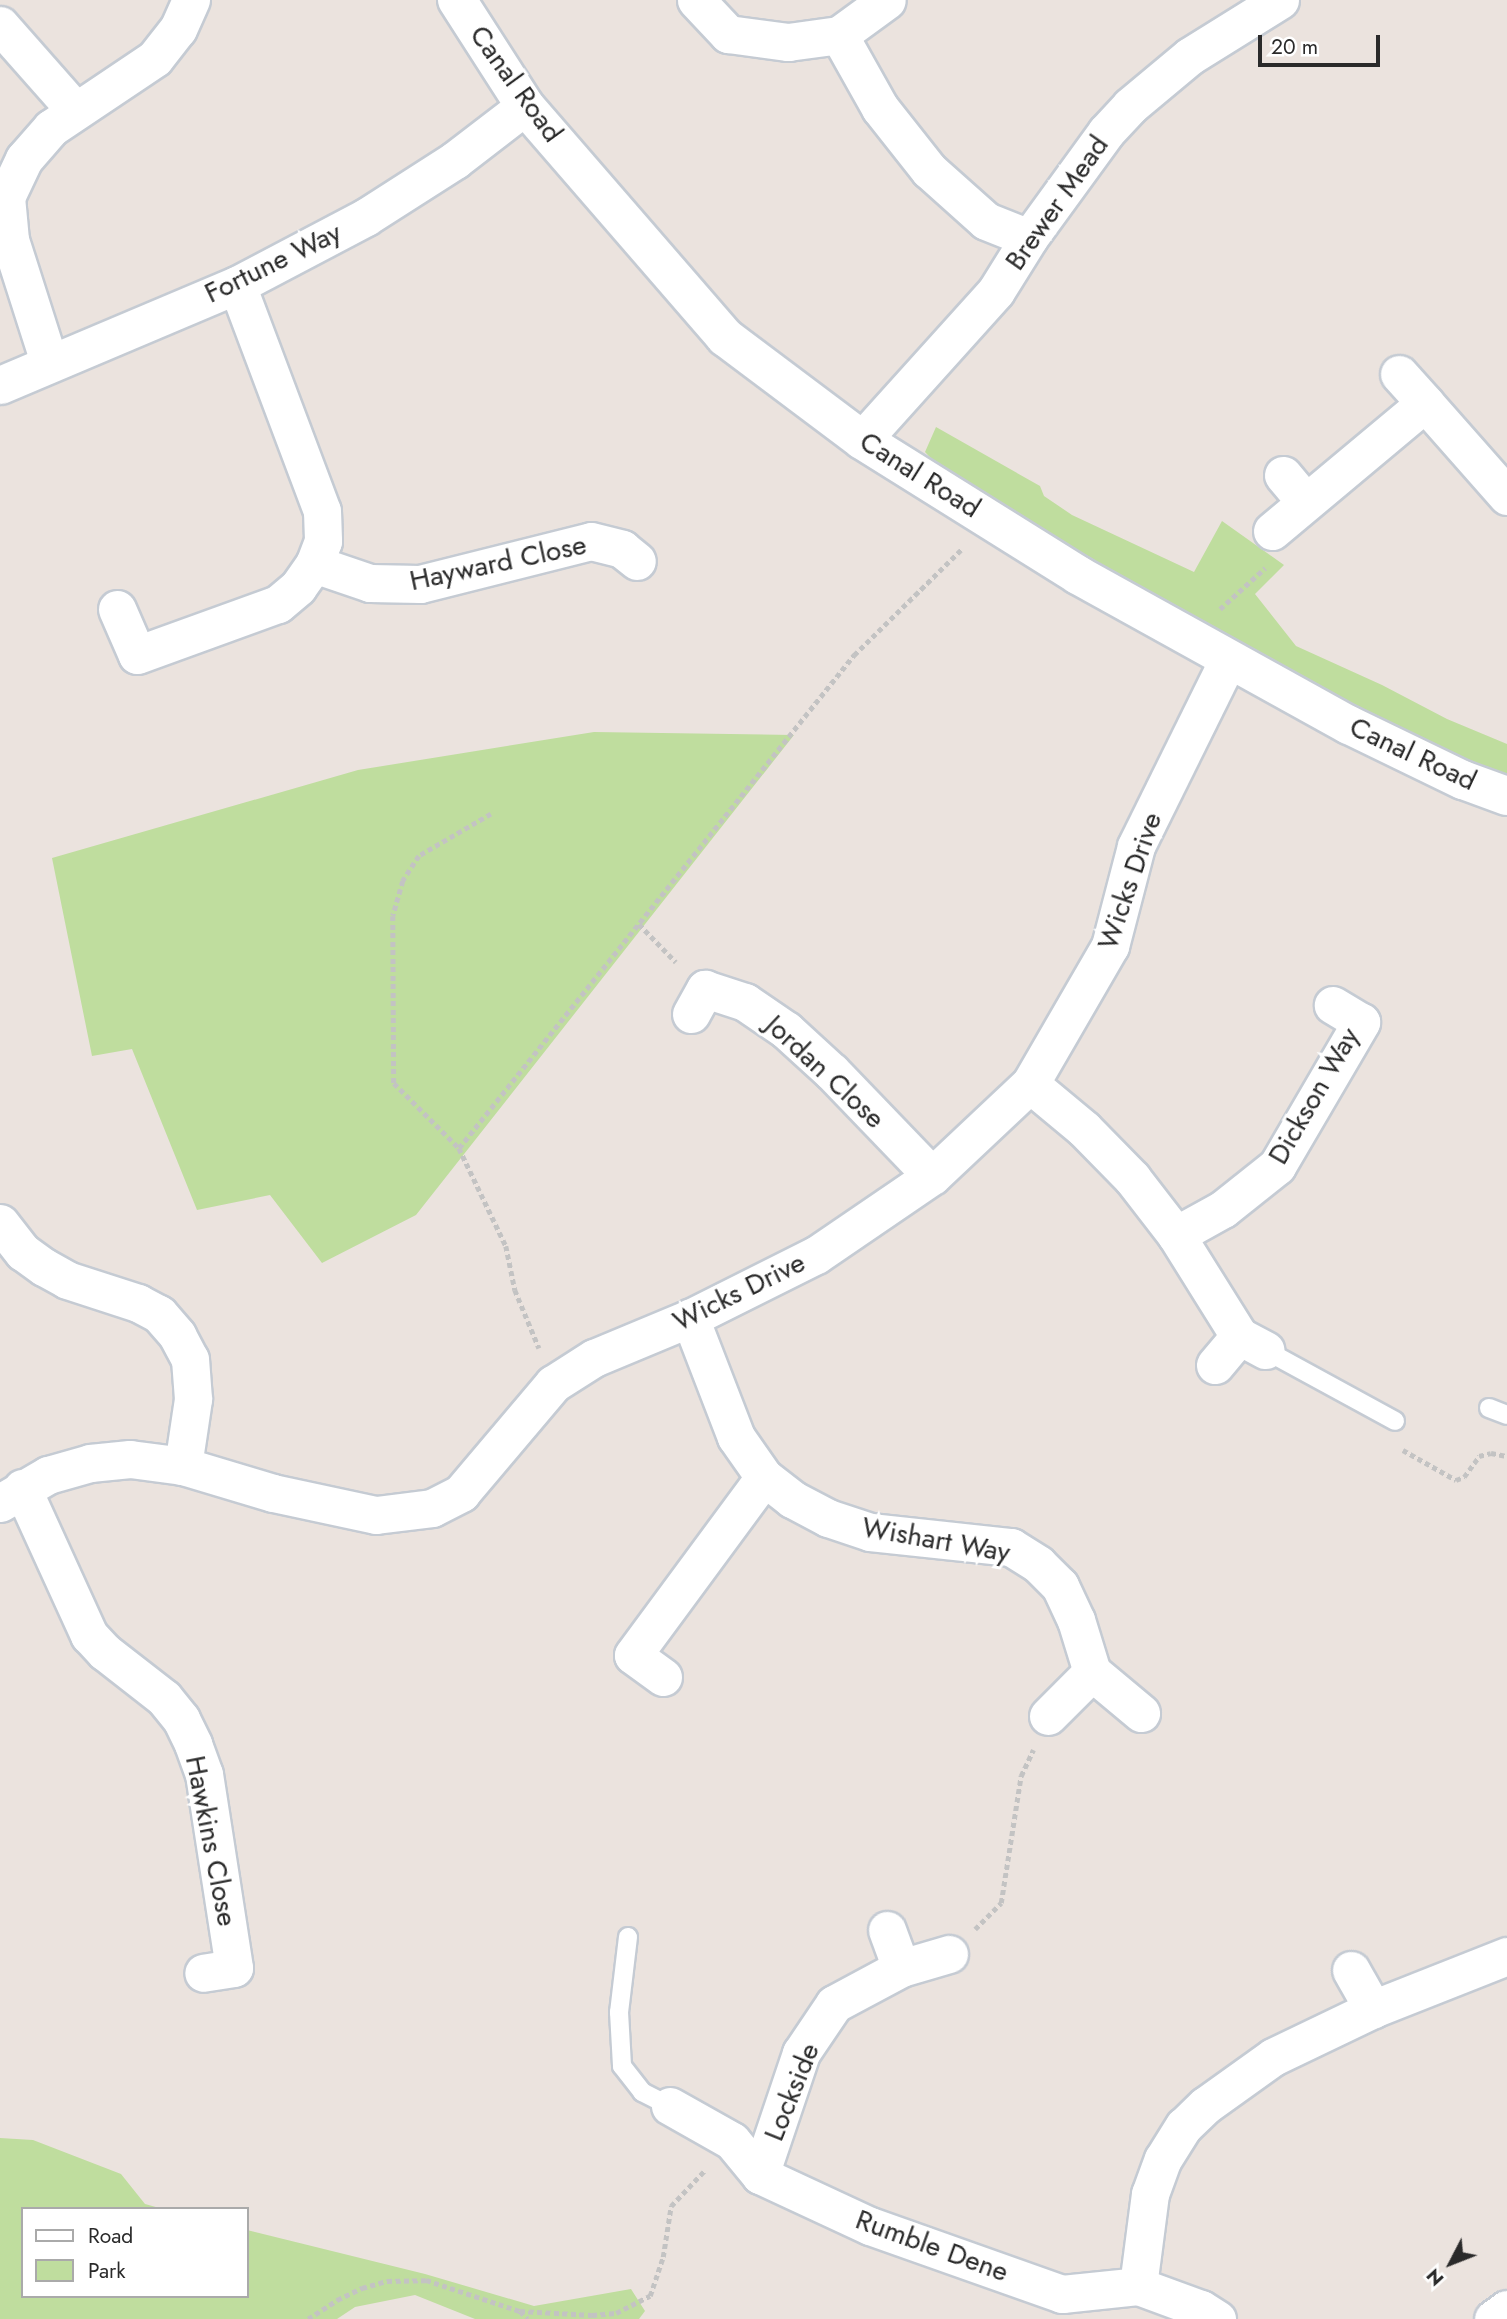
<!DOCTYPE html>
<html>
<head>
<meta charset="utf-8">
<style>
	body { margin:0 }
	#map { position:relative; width:1507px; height:2319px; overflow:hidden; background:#ebe3de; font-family:Jost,sans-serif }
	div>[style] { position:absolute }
	.green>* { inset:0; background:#bfdd9e }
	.path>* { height:4.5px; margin-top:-2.25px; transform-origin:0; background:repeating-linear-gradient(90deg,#c3c3c3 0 5px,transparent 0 8.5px) }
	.roads { filter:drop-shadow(2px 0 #c5cbd3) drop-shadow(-2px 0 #c5cbd3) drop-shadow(0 2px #c5cbd3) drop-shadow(0 -2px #c5cbd3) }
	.lane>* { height:18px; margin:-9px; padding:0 9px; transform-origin:9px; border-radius:9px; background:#fff }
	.street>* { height:37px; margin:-18.5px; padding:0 18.5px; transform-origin:18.5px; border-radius:18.5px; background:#fff }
	.secondary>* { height:38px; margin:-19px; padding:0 19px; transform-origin:19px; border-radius:19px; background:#fff }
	span { translate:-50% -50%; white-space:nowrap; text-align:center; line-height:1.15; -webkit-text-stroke:6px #fff; paint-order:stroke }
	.street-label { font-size:28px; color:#2a2a2a }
	.legend { position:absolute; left:21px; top:2207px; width:228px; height:91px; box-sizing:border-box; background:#fff; border:2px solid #aaa; margin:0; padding:9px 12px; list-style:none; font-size:21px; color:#2a2a2a }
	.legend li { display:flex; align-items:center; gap:14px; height:35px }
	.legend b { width:35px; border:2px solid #aaa }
	.north { position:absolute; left:1416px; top:2228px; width:70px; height:70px; -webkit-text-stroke:5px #fff; paint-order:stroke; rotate:228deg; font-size:19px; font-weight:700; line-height:28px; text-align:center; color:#2a2a2a }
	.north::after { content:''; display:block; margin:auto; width:24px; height:32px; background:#2a2a2a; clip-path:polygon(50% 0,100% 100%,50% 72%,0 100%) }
	.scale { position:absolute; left:1258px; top:35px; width:122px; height:32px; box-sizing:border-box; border:4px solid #2a2a2a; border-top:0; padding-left:9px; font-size:21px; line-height:24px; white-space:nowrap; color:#2a2a2a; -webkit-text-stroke:5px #fff; paint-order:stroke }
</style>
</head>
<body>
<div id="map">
	<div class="green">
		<i style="clip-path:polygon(936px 427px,1040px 486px,1044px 496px,1072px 515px,1194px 572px,1222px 521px,1284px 565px,1255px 594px,1296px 646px,1382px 685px,1447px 719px,1507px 744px,1507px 779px,1372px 719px,993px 505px,941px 469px,925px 452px)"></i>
		<i style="clip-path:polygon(594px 732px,794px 735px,416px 1215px,322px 1263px,270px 1195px,197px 1210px,132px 1049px,92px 1056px,52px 858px,358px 770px)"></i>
		<i style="clip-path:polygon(0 2138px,33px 2140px,121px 2174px,145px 2204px,163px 2209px,23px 2209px,23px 2296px,247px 2296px,247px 2230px,425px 2274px,534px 2306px,631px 2289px,645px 2311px,639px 2319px,475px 2319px,415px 2295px,355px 2307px,337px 2319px,0 2319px)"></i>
	</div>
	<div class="path">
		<i style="left:1220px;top:609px;width:61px;rotate:-42.3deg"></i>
		<i style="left:491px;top:814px;width:83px;rotate:149.7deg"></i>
		<i style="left:419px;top:856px;width:30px;rotate:123deg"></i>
		<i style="left:403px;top:881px;width:36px;rotate:106deg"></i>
		<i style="left:393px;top:916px;width:167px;rotate:89.7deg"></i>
		<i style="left:394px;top:1083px;width:92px;rotate:45deg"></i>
		<i style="left:459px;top:1148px;width:109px;rotate:64.4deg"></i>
		<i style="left:506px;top:1246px;width:45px;rotate:78.4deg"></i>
		<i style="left:515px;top:1290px;width:63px;rotate:67.5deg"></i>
		<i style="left:639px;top:924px;width:53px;rotate:45.8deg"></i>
		<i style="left:459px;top:1148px;width:632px;rotate:-51.3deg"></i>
		<i style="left:854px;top:655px;width:151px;rotate:-44.5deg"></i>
		<i style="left:1403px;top:1450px;width:61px;rotate:29.5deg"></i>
		<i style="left:1456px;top:1480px;width:9px;rotate:-21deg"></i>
		<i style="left:1464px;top:1477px;width:26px;rotate:-54deg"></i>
		<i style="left:1479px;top:1456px;width:12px;rotate:-14deg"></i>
		<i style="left:1491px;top:1453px;width:16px;rotate:11deg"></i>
		<i style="left:975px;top:1929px;width:37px;rotate:-45deg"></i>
		<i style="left:1001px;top:1903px;width:129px;rotate:-81.1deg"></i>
		<i style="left:1021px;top:1776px;width:29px;rotate:-65deg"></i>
		<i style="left:520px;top:2311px;width:72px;rotate:3.2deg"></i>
		<i style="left:592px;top:2315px;width:24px;rotate:-5deg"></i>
		<i style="left:616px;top:2313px;width:38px;rotate:-27deg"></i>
		<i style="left:650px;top:2296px;width:41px;rotate:-71.6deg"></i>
		<i style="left:663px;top:2257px;width:52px;rotate:-81.1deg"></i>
		<i style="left:671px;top:2206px;width:50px;rotate:-46.6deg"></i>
		<i style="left:308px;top:2319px;width:35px;rotate:-33deg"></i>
		<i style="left:337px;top:2300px;width:28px;rotate:-26deg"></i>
		<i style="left:362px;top:2288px;width:26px;rotate:-16deg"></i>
		<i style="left:387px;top:2281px;width:39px;rotate:-1deg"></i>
		<i style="left:426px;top:2280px;width:99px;rotate:18.3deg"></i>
		<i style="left:520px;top:2311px;width:11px;rotate:45deg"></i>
	</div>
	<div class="roads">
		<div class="lane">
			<i style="left:1265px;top:1350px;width:148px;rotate:28.6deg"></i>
			<i style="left:1489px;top:1408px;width:19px;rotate:21deg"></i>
			<i style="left:628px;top:1937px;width:76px;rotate:96.8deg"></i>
			<i style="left:619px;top:2012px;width:54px;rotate:86.8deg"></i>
			<i style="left:622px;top:2066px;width:33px;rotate:52deg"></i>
			<i style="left:642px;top:2092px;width:31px;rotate:27deg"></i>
		</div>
		<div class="street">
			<i style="left:696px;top:0;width:47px;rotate:46.7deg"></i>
			<i style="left:728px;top:34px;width:61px;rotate:7.6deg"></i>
			<i style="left:788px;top:42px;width:51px;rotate:-7.8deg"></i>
			<i style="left:839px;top:35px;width:84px;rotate:60.7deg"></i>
			<i style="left:880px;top:108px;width:79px;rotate:51.7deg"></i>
			<i style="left:929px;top:170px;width:76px;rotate:41.8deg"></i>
			<i style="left:986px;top:221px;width:46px;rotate:21.6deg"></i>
			<i style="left:0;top:25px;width:113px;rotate:48.6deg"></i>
			<i style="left:839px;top:35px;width:59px;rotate:-36.1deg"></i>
			<i style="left:237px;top:285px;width:241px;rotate:69.4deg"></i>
			<i style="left:322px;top:511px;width:30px;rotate:88deg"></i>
			<i style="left:323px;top:541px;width:25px;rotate:111deg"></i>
			<i style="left:314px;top:564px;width:59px;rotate:18.7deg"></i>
			<i style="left:370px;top:583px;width:50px;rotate:1.1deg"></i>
			<i style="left:420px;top:584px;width:176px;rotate:-14.1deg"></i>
			<i style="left:591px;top:541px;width:32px;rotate:14deg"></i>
			<i style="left:622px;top:549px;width:19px;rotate:39deg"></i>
			<i style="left:49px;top:362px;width:128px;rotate:-107.7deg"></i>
			<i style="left:10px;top:240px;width:43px;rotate:-95.3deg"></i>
			<i style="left:6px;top:197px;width:42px;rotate:-64.7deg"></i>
			<i style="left:24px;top:159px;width:41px;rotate:-48.9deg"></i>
			<i style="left:51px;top:128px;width:125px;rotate:-33.9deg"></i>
			<i style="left:155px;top:58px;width:37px;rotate:-52deg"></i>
			<i style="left:178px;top:29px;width:32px;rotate:-66deg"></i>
			<i style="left:1399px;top:374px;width:39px;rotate:48deg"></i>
			<i style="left:0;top:385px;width:257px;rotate:-22.9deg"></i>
			<i style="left:237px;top:285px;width:146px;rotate:-27.8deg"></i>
			<i style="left:366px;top:217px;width:106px;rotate:-32.6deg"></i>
			<i style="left:455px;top:160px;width:88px;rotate:-37.6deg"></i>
			<i style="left:862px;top:440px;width:200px;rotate:-48deg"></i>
			<i style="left:996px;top:291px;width:62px;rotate:-58.1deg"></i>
			<i style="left:1029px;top:238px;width:131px;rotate:-54deg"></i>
			<i style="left:1106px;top:132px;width:35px;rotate:-47deg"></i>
			<i style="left:1130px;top:106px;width:78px;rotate:-39.8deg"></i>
			<i style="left:1190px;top:56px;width:106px;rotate:-31.9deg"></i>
			<i style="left:1283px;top:475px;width:35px;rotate:50deg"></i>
			<i style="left:1272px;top:531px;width:199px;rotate:-39.9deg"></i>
			<i style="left:1425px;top:403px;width:124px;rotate:48.6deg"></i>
			<i style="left:117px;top:609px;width:50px;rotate:66.5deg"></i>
			<i style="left:137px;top:655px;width:150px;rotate:-19.9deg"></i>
			<i style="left:278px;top:604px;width:26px;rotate:-40deg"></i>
			<i style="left:298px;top:587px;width:28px;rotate:-55deg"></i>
			<i style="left:691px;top:1014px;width:29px;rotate:-61deg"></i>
			<i style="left:705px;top:989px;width:42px;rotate:18deg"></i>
			<i style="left:745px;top:1002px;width:50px;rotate:34.3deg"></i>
			<i style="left:786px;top:1030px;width:62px;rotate:42.4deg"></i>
			<i style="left:832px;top:1072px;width:144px;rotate:46.1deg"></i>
			<i style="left:1030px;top:1084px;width:70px;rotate:39.8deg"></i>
			<i style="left:1084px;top:1129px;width:69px;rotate:45.6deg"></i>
			<i style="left:1132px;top:1178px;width:72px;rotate:52.3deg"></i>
			<i style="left:1176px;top:1235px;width:119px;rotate:58deg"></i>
			<i style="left:1239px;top:1336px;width:30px;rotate:28deg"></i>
			<i style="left:0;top:1223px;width:37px;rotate:52deg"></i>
			<i style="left:23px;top:1252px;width:26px;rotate:36deg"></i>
			<i style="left:44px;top:1267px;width:26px;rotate:29deg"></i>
			<i style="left:67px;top:1280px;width:75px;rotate:17.9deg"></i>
			<i style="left:138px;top:1303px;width:24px;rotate:28deg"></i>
			<i style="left:159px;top:1314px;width:28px;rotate:49deg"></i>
			<i style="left:177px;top:1335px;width:27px;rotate:62deg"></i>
			<i style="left:190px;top:1359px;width:40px;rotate:85.7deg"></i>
			<i style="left:193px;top:1399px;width:68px;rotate:98.5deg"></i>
			<i style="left:1176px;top:1235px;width:54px;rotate:-29deg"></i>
			<i style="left:1223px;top:1209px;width:69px;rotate:-38.5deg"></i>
			<i style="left:1277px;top:1166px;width:167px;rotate:-59.7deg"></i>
			<i style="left:1361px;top:1022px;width:33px;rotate:-149deg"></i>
			<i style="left:1215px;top:1365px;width:38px;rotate:-50deg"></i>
			<i style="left:764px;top:1477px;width:36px;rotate:38deg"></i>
			<i style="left:792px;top:1499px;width:41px;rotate:27.8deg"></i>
			<i style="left:828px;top:1518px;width:44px;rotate:18.4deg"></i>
			<i style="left:870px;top:1532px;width:142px;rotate:6.1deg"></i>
			<i style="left:1011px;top:1547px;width:32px;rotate:32deg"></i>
			<i style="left:1038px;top:1564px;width:31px;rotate:45deg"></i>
			<i style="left:1060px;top:1586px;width:38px;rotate:65deg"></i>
			<i style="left:1076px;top:1620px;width:54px;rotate:72.9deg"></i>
			<i style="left:1092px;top:1672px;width:64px;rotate:39.9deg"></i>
			<i style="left:22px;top:1488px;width:162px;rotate:65.5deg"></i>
			<i style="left:89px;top:1635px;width:23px;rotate:47deg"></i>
			<i style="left:105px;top:1652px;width:75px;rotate:37.9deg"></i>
			<i style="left:164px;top:1698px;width:27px;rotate:51deg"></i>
			<i style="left:181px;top:1719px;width:28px;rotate:64deg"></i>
			<i style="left:193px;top:1744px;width:32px;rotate:70deg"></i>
			<i style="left:204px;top:1774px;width:196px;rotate:81.2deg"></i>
			<i style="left:234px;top:1968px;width:31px;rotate:171deg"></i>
			<i style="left:0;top:1503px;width:56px;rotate:-30.3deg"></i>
			<i style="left:48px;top:1475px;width:44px;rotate:-15.9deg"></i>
			<i style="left:90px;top:1463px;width:40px;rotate:-5.7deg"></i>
			<i style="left:130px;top:1459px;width:53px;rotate:7.5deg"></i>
			<i style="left:183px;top:1466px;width:94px;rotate:16.7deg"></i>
			<i style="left:273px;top:1493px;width:105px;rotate:12.1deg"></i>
			<i style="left:376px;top:1515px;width:56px;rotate:-7.1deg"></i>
			<i style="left:432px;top:1508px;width:33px;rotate:-27deg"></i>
			<i style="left:461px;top:1493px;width:143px;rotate:-49.8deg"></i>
			<i style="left:553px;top:1384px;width:49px;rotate:-32.4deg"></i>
			<i style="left:594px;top:1358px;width:104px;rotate:-22.6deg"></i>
			<i style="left:690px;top:1318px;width:141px;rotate:-26.6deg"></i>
			<i style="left:816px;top:1255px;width:140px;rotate:-34.3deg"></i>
			<i style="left:932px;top:1176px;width:134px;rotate:-43.2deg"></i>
			<i style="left:1030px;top:1084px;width:160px;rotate:-59.9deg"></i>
			<i style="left:1110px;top:946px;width:103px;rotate:-75.4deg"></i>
			<i style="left:1136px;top:846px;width:208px;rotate:-63.7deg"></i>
			<i style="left:663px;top:1677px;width:37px;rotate:-144deg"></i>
			<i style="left:633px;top:1655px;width:221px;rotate:-53.6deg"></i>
			<i style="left:764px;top:1477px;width:49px;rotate:-125deg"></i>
			<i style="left:736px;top:1437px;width:128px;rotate:-111.1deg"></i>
			<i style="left:1048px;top:1716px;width:62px;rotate:-45deg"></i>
			<i style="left:887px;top:1930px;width:40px;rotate:69.8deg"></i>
			<i style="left:1351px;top:1970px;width:45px;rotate:60.6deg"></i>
			<i style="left:670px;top:2106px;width:71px;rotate:29.4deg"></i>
			<i style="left:732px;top:2141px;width:44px;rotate:50.5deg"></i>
			<i style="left:760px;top:2175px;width:121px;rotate:24.9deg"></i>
			<i style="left:870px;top:2226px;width:204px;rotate:19.5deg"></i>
			<i style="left:1062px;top:2294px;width:76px;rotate:-6deg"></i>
			<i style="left:1138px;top:2286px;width:67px;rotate:20.1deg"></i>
			<i style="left:1201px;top:2309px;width:19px;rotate:32deg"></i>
			<i style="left:760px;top:2175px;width:129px;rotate:-71.4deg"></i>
			<i style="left:801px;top:2053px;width:59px;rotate:-56deg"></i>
			<i style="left:834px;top:2004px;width:76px;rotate:-28.2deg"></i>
			<i style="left:901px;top:1968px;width:50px;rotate:-16.3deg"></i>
			<i style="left:1138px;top:2286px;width:93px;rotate:-82.6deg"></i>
			<i style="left:1150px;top:2194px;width:37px;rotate:-70deg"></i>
			<i style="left:1163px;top:2159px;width:39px;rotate:-58deg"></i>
			<i style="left:1184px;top:2126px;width:30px;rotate:-44deg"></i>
			<i style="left:1206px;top:2105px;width:82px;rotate:-35.6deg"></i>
			<i style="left:1273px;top:2057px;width:111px;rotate:-25.6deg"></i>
			<i style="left:1373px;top:2009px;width:144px;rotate:-21.6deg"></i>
			<i style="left:1493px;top:2319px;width:17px;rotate:-36deg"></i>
		</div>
		<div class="secondary">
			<i style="left:457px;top:0;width:126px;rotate:57.3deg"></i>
			<i style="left:525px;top:106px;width:306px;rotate:49.1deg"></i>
			<i style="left:725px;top:337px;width:171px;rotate:36.9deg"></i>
			<i style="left:862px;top:440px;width:255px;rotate:32deg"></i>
			<i style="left:1078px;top:575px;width:310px;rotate:29deg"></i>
			<i style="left:1349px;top:725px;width:127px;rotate:25.8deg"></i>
			<i style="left:1463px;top:780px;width:47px;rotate:20deg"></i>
		</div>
	</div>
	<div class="street-label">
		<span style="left:516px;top:84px;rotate:54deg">Canal Road</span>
		<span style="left:1057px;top:203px;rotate:-55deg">Brewer Mead</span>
		<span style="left:273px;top:263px;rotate:-26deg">Fortune Way</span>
		<span style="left:920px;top:475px;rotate:32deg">Canal Road</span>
		<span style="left:498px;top:563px;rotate:-12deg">Hayward Close</span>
		<span style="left:1413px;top:754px;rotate:25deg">Canal Road</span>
		<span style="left:1130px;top:881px;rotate:-71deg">Wicks Drive</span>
		<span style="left:825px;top:1072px;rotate:43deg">Jordan Close</span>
		<span style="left:1314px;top:1096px;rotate:-60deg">Dickson Way</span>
		<span style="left:739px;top:1292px;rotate:-26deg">Wicks Drive</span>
		<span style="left:936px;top:1540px;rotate:10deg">Wishart Way</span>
		<span style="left:211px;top:1841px;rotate:79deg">Hawkins Close</span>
		<span style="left:792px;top:2092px;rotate:-68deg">Lockside</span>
		<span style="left:932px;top:2246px;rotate:20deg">Rumble Dene</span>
	</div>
	<ul class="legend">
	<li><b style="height:9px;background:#fff"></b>Road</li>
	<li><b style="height:19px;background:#bfdd9e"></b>Park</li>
	</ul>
	<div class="north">N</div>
	<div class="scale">20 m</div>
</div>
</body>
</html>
